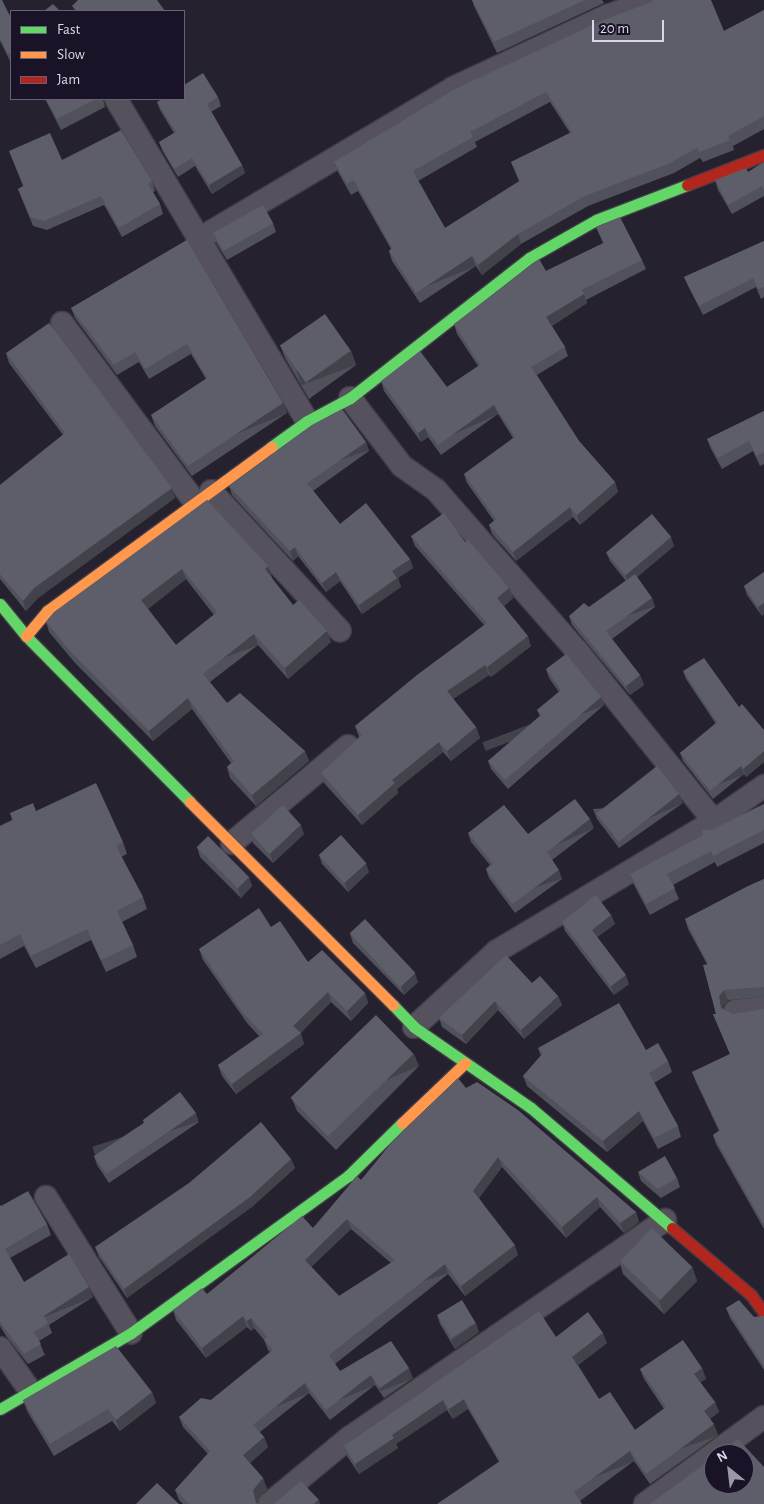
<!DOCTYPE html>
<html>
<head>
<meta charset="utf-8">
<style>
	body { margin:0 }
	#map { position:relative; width:764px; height:1504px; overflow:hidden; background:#25212e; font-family:"Alegreya Sans",sans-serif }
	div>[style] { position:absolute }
	.roads { filter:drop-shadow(1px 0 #403c48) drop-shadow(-1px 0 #403c48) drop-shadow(0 1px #403c48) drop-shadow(0 -1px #403c48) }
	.street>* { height:22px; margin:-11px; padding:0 11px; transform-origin:11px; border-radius:11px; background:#55525d }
	.fast>* { height:11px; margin:-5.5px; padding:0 5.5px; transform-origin:5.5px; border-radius:5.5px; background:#63d668 }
	.slow>* { height:11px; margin:-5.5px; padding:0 5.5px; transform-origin:5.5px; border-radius:5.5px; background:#ff974d }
	.jam>* { height:11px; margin:-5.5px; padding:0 5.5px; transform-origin:5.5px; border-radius:5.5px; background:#b3261e }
	.wall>* { inset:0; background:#50515a }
	.shaded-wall>* { inset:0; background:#41424a; transform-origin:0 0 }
	.building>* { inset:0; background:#5d5e69; transform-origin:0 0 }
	span { translate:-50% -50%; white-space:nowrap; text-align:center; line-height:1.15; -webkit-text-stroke:5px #1a1328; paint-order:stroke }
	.legend { position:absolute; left:10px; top:10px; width:175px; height:90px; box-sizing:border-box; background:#1a1328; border:1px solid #676174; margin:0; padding:6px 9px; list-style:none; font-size:15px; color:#dad7e6 }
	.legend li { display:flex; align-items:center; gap:10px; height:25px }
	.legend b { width:25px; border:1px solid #676174 }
	.north { position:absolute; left:704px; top:1444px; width:50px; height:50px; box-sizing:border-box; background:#1a1328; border:1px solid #676174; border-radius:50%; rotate:331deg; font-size:14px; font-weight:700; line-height:20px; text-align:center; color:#dad7e6 }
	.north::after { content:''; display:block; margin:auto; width:18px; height:22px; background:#9b97a6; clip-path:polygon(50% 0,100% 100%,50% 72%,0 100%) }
	.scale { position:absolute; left:592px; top:20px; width:72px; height:22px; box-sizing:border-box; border:2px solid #dad7e6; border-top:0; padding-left:6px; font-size:15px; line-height:18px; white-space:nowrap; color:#dad7e6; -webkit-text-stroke:4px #1a1328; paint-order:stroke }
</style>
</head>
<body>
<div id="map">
	<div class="roads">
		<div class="street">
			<i style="left:116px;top:99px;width:374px;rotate:59.3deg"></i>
			<i style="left:199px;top:239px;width:295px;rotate:-30.7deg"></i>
			<i style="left:453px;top:88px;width:170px;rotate:-25.1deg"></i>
			<i style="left:607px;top:16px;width:47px;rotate:-20deg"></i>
			<i style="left:62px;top:323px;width:223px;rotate:53.4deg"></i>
			<i style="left:350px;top:398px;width:86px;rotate:52.6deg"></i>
			<i style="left:402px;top:466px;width:42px;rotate:35.2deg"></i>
			<i style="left:436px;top:490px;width:215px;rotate:48.8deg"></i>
			<i style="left:578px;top:652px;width:217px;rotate:51.2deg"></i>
			<i style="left:211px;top:491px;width:190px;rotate:47.3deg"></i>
			<i style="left:232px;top:843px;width:151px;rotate:-39.9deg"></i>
			<i style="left:735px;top:1011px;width:29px;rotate:-6deg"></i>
			<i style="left:414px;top:1027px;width:113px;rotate:-42.5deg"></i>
			<i style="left:497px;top:951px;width:253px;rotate:-30.9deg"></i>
			<i style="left:714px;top:821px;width:61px;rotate:-35deg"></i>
			<i style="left:46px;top:1197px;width:160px;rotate:58deg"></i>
			<i style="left:0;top:1348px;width:54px;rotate:54.8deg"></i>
			<i style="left:269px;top:1504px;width:104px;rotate:-39.5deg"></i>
			<i style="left:349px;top:1438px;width:384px;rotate:-34.6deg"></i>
			<i style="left:645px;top:1504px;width:147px;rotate:-36.2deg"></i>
		</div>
		<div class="fast">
			<i style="left:271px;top:447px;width:44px;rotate:-35.8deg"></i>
			<i style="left:307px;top:421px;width:49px;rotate:-28.1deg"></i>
			<i style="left:350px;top:398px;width:227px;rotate:-38deg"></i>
			<i style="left:529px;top:258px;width:77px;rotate:-29.6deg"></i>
			<i style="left:596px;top:220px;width:97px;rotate:-21deg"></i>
			<i style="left:0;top:604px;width:41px;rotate:50.9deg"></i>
			<i style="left:26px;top:636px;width:233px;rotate:45.3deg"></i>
			<i style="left:393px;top:1005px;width:30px;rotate:46deg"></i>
			<i style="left:414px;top:1027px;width:142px;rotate:34.7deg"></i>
			<i style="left:531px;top:1108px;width:185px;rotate:40.4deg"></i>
			<i style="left:0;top:1409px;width:151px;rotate:-30.1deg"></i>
			<i style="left:131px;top:1333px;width:268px;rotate:-35.9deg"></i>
			<i style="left:348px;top:1176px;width:76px;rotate:-44.5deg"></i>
		</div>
		<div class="slow">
			<i style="left:26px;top:636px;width:33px;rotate:-50deg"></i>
			<i style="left:47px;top:611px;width:278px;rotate:-36.2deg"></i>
			<i style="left:190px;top:802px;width:287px;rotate:45deg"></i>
			<i style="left:402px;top:1123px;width:87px;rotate:-43.6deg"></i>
		</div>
		<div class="jam">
			<i style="left:687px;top:185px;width:83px;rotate:-21.3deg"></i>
			<i style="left:672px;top:1228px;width:104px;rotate:40.3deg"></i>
			<i style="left:751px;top:1295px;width:22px;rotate:54deg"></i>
		</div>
	</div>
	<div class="wall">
		<i style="clip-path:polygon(0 0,11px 18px,11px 63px,0 41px)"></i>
		<i style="clip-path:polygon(472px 0,602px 0,604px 3px,497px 53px,474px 6px)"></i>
		<i style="clip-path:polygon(evenodd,764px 10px,764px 129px,733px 146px,734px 150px,703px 162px,700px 158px,674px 173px,588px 206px,521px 244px,482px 275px,476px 266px,420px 303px,392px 261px,389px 251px,391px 249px,358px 191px,351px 195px,338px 172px,334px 162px,724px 31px,764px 10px,550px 102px,570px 133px,511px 162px,519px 181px,445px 228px,418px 181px,477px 147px,475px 142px,550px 102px)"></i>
		<i style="clip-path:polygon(218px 97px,221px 106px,211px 112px,242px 165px,245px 173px,212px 194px,195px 166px,178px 177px,162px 150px,159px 142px,174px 133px,160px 110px,157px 102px)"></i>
		<i style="clip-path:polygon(45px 99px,103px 99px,105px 107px,61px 130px)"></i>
		<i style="clip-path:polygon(9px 151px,62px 160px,152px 181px,155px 191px,153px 192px,160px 204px,163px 214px,122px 237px,104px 205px,47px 230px,33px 226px,18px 189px,23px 186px)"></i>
		<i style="clip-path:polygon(764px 162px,764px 196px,732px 214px,718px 190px,715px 180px,748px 172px)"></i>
		<i style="clip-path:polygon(273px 223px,276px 232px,227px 260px,217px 244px,214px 234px)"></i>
		<i style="clip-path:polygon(596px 227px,642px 260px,646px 269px,586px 300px,587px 303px,552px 326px,565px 347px,568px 356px,537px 375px,579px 441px,615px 482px,618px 492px,580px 525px,573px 517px,516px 561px,492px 534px,489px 525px,494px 521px,467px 483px,464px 474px,513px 438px,498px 414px,441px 455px,428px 437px,421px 442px,384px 391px,381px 381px,447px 387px,478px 366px,457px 334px,454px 324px,546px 271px,603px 243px)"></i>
		<i style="clip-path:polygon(187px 240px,283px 403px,287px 413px,192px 476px,155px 426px,151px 415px,206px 379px,191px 354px,149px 379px,139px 362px,117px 375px,75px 318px,71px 308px)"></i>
		<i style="clip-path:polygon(764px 241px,764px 297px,761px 299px,756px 287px,703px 315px,688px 286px,684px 277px)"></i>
		<i style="clip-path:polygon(280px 345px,351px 351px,356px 365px,309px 399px,285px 358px)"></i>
		<i style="clip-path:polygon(6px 353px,172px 488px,175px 498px,38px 598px,26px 611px,0 579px,0 485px,63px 435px,9px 363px)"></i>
		<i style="clip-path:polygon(764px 411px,764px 464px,760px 466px,753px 451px,722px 469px,711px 449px,707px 439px)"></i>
		<i style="clip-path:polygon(366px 442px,369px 451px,313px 491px,340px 524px,410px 559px,413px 568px,398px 578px,401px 587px,362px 614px,340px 581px,326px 592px,298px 556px,293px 561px,232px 495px,229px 486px)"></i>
		<i style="clip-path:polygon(evenodd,207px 500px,272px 577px,271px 578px,293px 605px,331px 642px,288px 679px,258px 645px,210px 682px,227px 703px,305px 751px,309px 761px,256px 806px,230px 778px,227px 767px,231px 763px,192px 709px,153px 741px,76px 664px,49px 632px,46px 622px,207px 500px,186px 579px,214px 615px,176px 645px,148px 609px,186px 579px)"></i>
		<i style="clip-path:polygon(411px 536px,465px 542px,509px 588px,513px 598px,504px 606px,531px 646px,491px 677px,489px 675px,453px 699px,476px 727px,480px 738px,451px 761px,443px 752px,397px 789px,398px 793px,362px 825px,324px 783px,321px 773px,359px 737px,355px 726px,484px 625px,415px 546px)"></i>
		<i style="clip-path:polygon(674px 546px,637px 577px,652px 598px,655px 607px,612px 639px,640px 675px,644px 685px,630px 695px,572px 625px,569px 616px,589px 607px,626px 581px,610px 561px,606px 552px)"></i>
		<i style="clip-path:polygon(764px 572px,762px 616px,747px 595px,744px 586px)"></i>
		<i style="clip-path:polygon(546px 669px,601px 697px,604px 705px,508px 789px,491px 769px,488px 761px,540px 716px,537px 710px,559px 692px,549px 678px)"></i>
		<i style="clip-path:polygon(683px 671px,739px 707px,764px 730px,764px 762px,746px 777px,744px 774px,713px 799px,683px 761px,680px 753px,716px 724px,686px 679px)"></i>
		<i style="clip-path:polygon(683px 803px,619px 848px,597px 819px,593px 809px)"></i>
		<i style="clip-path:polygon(764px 804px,764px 843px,717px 867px,715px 862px,673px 885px,679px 899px,650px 915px,634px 885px,630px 874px,711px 830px)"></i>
		<i style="clip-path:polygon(36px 811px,123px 842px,127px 854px,121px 857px,143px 897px,147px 909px,122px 922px,133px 945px,137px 957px,106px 972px,91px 940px,36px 968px,24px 946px,0 959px,0 826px,12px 820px,10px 813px)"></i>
		<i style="clip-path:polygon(594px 828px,552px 860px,562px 879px,515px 913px,489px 878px,486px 869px,490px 865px,471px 842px,468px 833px,528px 834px)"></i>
		<i style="clip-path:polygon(250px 833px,304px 834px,273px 863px,253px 843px)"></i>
		<i style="clip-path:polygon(197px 847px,249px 877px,252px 886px,241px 898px,200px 857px)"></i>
		<i style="clip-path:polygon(319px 855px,369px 872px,348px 892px,322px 864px)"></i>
		<i style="clip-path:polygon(764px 879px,764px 997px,728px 1000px,723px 1006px,723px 1010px,733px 1014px,764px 1009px,764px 1229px,716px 1144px,713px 1135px,719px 1131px,696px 1082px,692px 1072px,730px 1054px,713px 1014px,716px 1014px,707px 964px,688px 929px,685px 919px)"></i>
		<i style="clip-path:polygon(611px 915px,615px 924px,597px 937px,629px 984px,614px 995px,565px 931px,562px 922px)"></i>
		<i style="clip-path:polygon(271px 927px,308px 962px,365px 993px,368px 1003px,351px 1021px,331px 1002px,300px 1033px,304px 1044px,236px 1094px,222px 1076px,218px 1065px,259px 1036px,247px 1023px,203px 960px,199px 949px)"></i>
		<i style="clip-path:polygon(350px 934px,418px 982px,404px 995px,353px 943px)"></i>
		<i style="clip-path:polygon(532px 983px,558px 996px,562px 1005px,524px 1039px,498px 1010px,466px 1044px,442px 1027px,439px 1018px)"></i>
		<i style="clip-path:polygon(538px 1048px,646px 1050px,668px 1061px,672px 1072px,654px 1083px,678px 1126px,681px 1137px,658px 1149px,643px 1121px,607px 1152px,527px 1086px,523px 1076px,541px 1056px)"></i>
		<i style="clip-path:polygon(419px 1066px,336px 1150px,297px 1111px,292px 1099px)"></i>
		<i style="clip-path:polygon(evenodd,466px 1088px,636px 1212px,639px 1222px,624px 1233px,600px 1207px,566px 1238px,502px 1167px,479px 1198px,518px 1255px,465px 1296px,448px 1274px,335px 1364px,340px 1371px,413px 1378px,384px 1398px,375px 1385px,330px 1420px,309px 1393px,260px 1432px,264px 1437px,268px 1447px,250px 1463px,263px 1478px,267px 1489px,257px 1500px,257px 1503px,259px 1504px,183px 1504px,179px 1500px,175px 1490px,208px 1454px,183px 1427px,179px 1417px,211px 1400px,270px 1352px,268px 1350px,264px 1340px,254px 1328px,251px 1331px,247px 1327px,206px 1358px,176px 1320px,173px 1310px,207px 1294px,313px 1228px,361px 1180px,466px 1088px,351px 1229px,391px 1263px,339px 1296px,311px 1267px,351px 1229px)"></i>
		<i style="clip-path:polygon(143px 1120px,199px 1122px,109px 1183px,97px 1165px,94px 1156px,144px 1123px)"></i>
		<i style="clip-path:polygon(291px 1159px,295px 1168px,253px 1206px,127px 1298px,99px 1257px,95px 1247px)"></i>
		<i style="clip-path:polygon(638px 1172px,677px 1178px,680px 1187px,661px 1198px,641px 1181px)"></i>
		<i style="clip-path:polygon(0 1205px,1px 1206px,47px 1224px,51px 1235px,10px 1258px,24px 1282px,93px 1297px,49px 1325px,52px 1333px,39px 1341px,45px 1355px,28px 1364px,6px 1336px,0 1326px)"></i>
		<i style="clip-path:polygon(619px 1260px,692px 1267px,697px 1281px,664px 1314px,623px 1274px)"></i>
		<i style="clip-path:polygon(726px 1308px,754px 1317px,764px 1316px,764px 1370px,730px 1318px)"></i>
		<i style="clip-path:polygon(437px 1315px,479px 1332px,455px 1349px,440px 1324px)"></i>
		<i style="clip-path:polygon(556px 1337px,607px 1343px,578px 1365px,599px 1399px,635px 1430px,664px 1409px,644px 1379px,640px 1369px,702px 1368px,706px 1379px,700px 1382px,715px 1402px,719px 1412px,710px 1419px,718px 1435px,650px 1484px,634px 1461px,580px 1501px,499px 1462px,468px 1409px,453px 1419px,447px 1410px,396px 1444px,398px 1448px,359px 1474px,347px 1456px,344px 1446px)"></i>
		<i style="clip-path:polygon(152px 1392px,156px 1403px,120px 1431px,112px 1421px,54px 1456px,27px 1411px,23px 1400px)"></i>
	</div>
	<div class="shaded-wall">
		<i style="clip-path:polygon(242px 165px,245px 173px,212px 194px,209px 185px)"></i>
		<i style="clip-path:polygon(518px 234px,521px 244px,482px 275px,478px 265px)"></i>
		<i style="left:472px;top:256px;width:11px;height:67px;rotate:68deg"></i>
		<i style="clip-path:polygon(584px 294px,587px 303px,550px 327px,546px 317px)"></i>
		<i style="left:351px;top:351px;width:15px;height:58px;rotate:70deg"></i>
		<i style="left:283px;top:403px;width:11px;height:114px;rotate:68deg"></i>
		<i style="left:494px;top:405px;width:10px;height:69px;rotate:66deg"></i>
		<i style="clip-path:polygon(425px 428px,428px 437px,421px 442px,418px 433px)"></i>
		<i style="left:366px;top:442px;width:9px;height:72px;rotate:72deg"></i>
		<i style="clip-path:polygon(615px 482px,618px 492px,580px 525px,577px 515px)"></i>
		<i style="clip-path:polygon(172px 488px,175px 498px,38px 598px,26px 611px,23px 601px,34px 588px)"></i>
		<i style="clip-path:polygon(570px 507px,573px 517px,516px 561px,513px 552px)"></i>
		<i style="clip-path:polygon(671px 537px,674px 546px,629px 584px,625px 575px)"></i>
		<i style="clip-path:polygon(295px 547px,298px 556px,293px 561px,290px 551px)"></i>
		<i style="clip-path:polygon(410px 559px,413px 568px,398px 578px,401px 587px,362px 614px,359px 605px,392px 571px)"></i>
		<i style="clip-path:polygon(268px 566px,272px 577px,268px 580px,265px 569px)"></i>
		<i style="clip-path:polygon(182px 569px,186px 579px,145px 611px,141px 600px)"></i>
		<i style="clip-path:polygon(336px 572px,340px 581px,326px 592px,322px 583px)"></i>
		<i style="clip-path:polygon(509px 588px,513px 598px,501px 608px,497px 598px)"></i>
		<i style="left:652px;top:598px;width:9px;height:57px;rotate:72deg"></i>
		<i style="clip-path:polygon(764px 603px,764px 614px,762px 616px,758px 607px)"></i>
		<i style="clip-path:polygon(327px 631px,331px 642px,288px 679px,285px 668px)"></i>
		<i style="left:254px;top:634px;width:12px;height:65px;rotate:70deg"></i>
		<i style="clip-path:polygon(528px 636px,531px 646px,491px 677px,487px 667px)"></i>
		<i style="clip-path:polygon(485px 665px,489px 675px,450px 701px,447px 691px)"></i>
		<i style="clip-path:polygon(640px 675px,644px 685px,630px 695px,626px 686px)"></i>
		<i style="left:601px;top:697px;width:9px;height:127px;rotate:69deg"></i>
		<i style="clip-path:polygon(188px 698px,192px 709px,153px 741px,149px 731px)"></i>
		<i style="clip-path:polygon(476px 727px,480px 738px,451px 761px,447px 751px)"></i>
		<i style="clip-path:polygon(439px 742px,443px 752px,397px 789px,398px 793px,362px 825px,358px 815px,392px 780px)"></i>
		<i style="clip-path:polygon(305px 751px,309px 761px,256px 806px,252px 795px)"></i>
		<i style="clip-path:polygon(764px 751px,764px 762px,746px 777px,743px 769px)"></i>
		<i style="left:741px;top:766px;width:9px;height:40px;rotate:69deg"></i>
		<i style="left:679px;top:794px;width:10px;height:78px;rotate:66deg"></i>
		<i style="left:590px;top:819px;width:10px;height:54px;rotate:66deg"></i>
		<i style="clip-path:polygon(301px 825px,304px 834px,273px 863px,270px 854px)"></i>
		<i style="clip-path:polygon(366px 863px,369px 872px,348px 892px,344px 882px)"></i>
		<i style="left:559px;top:870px;width:9px;height:58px;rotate:72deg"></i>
		<i style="clip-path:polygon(249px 877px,252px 886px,241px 898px,238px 888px)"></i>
		<i style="clip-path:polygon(611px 915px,615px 924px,595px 939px,592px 930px)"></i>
		<i style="clip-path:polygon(415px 973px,418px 982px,404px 995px,401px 986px)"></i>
		<i style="clip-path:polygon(626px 975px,629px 984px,614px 995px,611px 986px)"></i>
		<i style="clip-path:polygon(724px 990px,728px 1000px,723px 1006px,724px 1018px,721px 1008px,719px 996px)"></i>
		<i style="clip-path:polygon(328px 992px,331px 1002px,299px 1035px,301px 1033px,304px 1044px,236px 1094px,232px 1084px,293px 1026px)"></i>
		<i style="clip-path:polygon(365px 993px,368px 1003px,351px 1021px,347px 1011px)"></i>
		<i style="clip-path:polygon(558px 996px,562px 1005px,524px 1039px,521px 1030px)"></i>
		<i style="clip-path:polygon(495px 1001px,498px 1010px,466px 1044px,462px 1035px)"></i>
		<i style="left:414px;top:1054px;width:13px;height:119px;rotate:67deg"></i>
		<i style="clip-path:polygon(639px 1111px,643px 1121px,607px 1152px,603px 1141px)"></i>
		<i style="left:196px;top:1113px;width:9px;height:109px;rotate:72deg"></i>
		<i style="clip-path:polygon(498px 1157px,502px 1167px,477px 1201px,473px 1191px)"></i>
		<i style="clip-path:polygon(291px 1159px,295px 1168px,253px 1206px,127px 1298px,124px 1289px)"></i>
		<i style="clip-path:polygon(597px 1197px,600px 1207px,566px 1238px,562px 1227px)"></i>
		<i style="clip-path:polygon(636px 1212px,639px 1222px,624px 1233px,620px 1223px)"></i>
		<i style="clip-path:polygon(347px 1219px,351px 1229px,308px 1270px,305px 1260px)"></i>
		<i style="clip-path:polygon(515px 1245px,518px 1255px,465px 1296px,461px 1286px)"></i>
		<i style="left:445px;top:1264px;width:10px;height:147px;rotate:73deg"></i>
		<i style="clip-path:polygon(692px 1267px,697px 1281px,664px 1314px,659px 1301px)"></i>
		<i style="left:89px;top:1287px;width:11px;height:54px;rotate:68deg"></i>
		<i style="clip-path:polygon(243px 1316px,247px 1327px,206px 1358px,202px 1348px)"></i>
		<i style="clip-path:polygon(251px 1318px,254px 1328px,251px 1331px,247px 1321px)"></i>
		<i style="clip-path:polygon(476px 1323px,479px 1332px,455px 1349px,451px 1340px)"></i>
		<i style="clip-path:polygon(603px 1333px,607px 1343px,576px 1367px,572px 1357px)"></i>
		<i style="left:409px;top:1368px;width:11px;height:35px;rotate:68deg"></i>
		<i style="clip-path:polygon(702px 1368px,706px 1379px,698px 1384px,694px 1374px)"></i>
		<i style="left:371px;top:1375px;width:11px;height:57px;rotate:68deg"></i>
		<i style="left:305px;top:1383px;width:11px;height:67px;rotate:68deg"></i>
		<i style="clip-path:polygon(152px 1392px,156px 1403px,120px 1431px,116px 1420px)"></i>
		<i style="clip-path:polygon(464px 1399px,468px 1409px,453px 1419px,449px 1409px)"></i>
		<i style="clip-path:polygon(443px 1400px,447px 1410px,396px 1444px,398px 1448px,359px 1474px,355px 1464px,392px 1435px)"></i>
		<i style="clip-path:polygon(715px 1402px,719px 1412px,707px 1421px,704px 1411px)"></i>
		<i style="left:714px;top:1424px;width:12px;height:84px;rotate:70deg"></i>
		<i style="clip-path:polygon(264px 1437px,268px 1447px,247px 1465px,243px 1455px)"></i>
		<i style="left:630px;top:1451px;width:11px;height:69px;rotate:68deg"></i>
		<i style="clip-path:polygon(263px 1478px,267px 1489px,257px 1500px,257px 1504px,256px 1504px,253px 1490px)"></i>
		<i style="clip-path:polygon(319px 1500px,320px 1504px,314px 1504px)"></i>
	</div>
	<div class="building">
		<i style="clip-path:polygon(0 0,2px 0,11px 18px,11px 52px,8px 54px,0 38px)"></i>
		<i style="clip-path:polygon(78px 0,157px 0,165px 11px,76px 11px,72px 6px)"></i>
		<i style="clip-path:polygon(472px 0,585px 0,494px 42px)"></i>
		<i style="clip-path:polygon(evenodd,653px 0,711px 0,724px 31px,764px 10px,764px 116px,728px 136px,730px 140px,699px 152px,697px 148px,670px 163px,585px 196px,518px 234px,478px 265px,472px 256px,416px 293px,389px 251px,392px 248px,354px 180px,347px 184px,334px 162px,455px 89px,608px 18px,652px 2px,653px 0,546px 92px,572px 132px,511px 162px,520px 181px,445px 228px,413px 171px,473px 137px,470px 132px,546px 92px)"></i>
		<i style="clip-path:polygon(53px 4px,60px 11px,44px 11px)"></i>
		<i style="clip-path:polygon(203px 73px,218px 97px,207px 104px,242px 165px,209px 185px,192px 158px,174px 169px,159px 142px,176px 132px,157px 102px,162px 99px,184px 99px,184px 85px)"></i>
		<i style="clip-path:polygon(46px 99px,96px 99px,57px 119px)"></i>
		<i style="clip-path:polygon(121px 130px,152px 181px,148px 184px,160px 204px,119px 228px,101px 196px,44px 221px,30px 217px,18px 189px,24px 186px,9px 151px,50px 133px,62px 160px)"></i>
		<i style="clip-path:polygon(764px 162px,764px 190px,762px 186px,728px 205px,715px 180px,746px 168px,748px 172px)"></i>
		<i style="left:263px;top:205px;width:21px;height:57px;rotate:61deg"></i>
		<i style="clip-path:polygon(620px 217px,642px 260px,581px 290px,584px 294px,546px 317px,565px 347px,531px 367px,579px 441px,615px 482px,577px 515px,570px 507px,513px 552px,489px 525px,496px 519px,464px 474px,515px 437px,494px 405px,438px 445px,425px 428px,418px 433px,381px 381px,420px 351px,447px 387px,480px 365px,454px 324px,539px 259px,546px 271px,604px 243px,596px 227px)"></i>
		<i style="clip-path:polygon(187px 240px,283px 403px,188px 466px,151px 415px,207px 378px,187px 344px,145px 369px,135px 352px,114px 365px,71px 308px)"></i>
		<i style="clip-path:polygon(764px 241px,764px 287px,758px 289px,753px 278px,699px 306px,684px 277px)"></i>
		<i style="left:325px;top:314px;width:45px;height:55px;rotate:55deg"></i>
		<i style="clip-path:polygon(49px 323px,172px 488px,34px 588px,23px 601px,0 574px,0 485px,65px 433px,6px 353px)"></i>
		<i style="clip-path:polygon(342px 409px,366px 442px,307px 483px,340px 524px,366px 503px,410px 559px,392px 571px,397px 578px,359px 605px,336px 572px,322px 583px,295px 547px,290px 551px,229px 486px,312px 425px)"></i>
		<i style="clip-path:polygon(764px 411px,764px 452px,756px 456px,749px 441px,718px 458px,707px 439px)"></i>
		<i style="clip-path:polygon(evenodd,207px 500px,268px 566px,265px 569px,293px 605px,299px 600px,327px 631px,285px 668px,254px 634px,203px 674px,227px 703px,240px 693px,305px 751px,252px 795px,227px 767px,234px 761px,188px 698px,149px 731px,72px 653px,46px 622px,54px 612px,207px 500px,182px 569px,217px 612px,176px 645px,141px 600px,182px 569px)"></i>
		<i style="clip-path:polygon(444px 513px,465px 542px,468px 540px,509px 588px,497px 598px,528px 636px,487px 667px,485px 665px,447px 691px,476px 727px,447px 751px,439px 742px,392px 780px,395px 783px,358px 815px,321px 773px,362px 735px,355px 726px,417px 675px,487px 623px,411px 536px)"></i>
		<i style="left:652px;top:514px;width:30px;height:60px;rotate:50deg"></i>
		<i style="clip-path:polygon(764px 572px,764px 603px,758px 607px,744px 586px)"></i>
		<i style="clip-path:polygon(635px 574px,652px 598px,606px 631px,640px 675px,626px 686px,569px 616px,584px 603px,589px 607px)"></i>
		<i style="clip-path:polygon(566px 654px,601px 697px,505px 780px,488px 761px,541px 715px,537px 710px,561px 690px,546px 669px)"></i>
		<i style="clip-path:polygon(704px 658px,739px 707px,742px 704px,764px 730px,764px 751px,743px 769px,741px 766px,710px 791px,680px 753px,717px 722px,683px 671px)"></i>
		<i style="left:657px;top:766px;width:36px;height:77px;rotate:52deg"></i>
		<i style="clip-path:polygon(96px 783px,123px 842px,116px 846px,143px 897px,117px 911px,133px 945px,101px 960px,87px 929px,31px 956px,20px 934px,0 945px,0 826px,13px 820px,10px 813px,33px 803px,36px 811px)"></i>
		<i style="clip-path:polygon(575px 799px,590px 819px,547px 852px,559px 870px,512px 904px,486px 869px,493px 864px,468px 833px,504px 805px,528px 834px)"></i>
		<i style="clip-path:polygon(764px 804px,764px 830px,713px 856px,711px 851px,667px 874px,675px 888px,646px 904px,630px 874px,703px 835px,702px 830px,711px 830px)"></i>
		<i style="left:283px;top:805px;width:27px;height:43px;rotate:48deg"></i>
		<i style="left:341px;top:835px;width:38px;height:30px;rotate:48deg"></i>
		<i style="left:208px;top:836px;width:58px;height:16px;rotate:45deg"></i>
		<i style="clip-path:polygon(764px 879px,764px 987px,724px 990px,719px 996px,721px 1008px,733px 1014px,764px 1009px,764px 1222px,763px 1223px,713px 1135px,720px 1130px,692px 1072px,730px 1054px,713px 1014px,716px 1014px,703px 965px,708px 964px,685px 919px,748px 886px)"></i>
		<i style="clip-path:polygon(596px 895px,611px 915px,592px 930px,626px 975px,611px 986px,562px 922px)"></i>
		<i style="clip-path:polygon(259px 908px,271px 927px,280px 921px,308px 962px,322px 950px,365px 993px,347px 1011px,328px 992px,293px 1026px,301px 1033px,232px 1084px,218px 1065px,263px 1034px,243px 1013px,199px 949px)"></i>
		<i style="left:365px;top:919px;width:74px;height:21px;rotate:47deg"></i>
		<i style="clip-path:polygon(506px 955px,532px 983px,540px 976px,558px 996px,521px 1030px,495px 1001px,462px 1035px,439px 1018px)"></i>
		<i style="clip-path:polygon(619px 1003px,646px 1050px,658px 1043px,668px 1061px,649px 1073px,678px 1126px,654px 1138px,639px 1111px,603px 1141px,523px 1076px,543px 1053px,538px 1048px)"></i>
		<i style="left:376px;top:1015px;width:54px;height:119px;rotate:46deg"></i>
		<i style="clip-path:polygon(evenodd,458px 1078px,466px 1088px,477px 1082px,518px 1110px,636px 1212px,620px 1223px,597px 1197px,562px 1227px,498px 1157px,473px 1191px,515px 1245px,461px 1286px,445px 1264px,329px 1355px,340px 1371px,391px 1341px,409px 1368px,380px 1388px,371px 1375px,326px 1410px,305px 1383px,253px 1425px,264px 1437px,243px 1455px,263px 1478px,253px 1490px,256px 1503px,259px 1504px,190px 1504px,175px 1490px,210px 1451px,179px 1417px,201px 1398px,211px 1400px,273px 1350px,264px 1340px,267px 1337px,251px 1318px,247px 1321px,243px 1316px,202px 1348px,173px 1310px,202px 1288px,207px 1294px,302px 1216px,313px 1228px,357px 1176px,361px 1180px,392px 1142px,458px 1078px,347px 1219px,395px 1260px,339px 1296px,305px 1260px,347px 1219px)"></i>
		<i style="clip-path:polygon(180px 1092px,196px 1113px,106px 1174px,94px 1156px,144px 1123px,143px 1120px)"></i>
		<i style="clip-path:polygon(261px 1122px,291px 1159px,250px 1197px,124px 1289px,95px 1247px,189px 1183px)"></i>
		<i style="clip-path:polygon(665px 1156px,677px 1178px,658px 1189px,638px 1172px)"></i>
		<i style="clip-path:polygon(28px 1191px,47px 1224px,5px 1249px,24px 1282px,69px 1254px,89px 1287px,44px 1316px,48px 1323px,34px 1332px,41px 1344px,24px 1354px,0 1322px,0 1205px,1px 1206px)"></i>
		<i style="left:652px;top:1228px;width:56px;height:46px;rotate:44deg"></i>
		<i style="left:462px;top:1300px;width:27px;height:29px;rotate:59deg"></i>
		<i style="clip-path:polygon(739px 1300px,754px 1317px,764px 1316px,764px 1366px,726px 1308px)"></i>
		<i style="clip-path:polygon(539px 1311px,556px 1337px,588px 1312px,603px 1333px,572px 1357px,599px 1399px,610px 1392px,635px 1430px,666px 1407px,640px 1369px,683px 1340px,702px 1368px,694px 1374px,715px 1402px,704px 1411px,714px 1424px,646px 1474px,630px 1451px,574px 1492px,582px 1504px,437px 1504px,500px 1461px,464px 1399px,449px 1409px,443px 1400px,392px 1435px,394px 1438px,355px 1464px,344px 1446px)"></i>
		<i style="clip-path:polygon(116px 1346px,152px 1392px,116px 1420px,108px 1409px,50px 1444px,23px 1400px)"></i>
		<i style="clip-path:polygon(738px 1439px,764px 1467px,764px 1504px,650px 1504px,714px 1457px,714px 1484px,744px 1484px,744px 1454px,718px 1454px)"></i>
		<i style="clip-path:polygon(301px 1481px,319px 1500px,314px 1504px,274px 1504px)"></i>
		<i style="clip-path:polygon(157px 1483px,179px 1504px,136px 1504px)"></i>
	</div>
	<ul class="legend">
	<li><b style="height:6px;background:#63d668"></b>Fast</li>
	<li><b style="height:6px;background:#ff974d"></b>Slow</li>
	<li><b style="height:6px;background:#b3261e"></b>Jam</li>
	</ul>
	<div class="north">N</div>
	<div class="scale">20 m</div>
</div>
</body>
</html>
